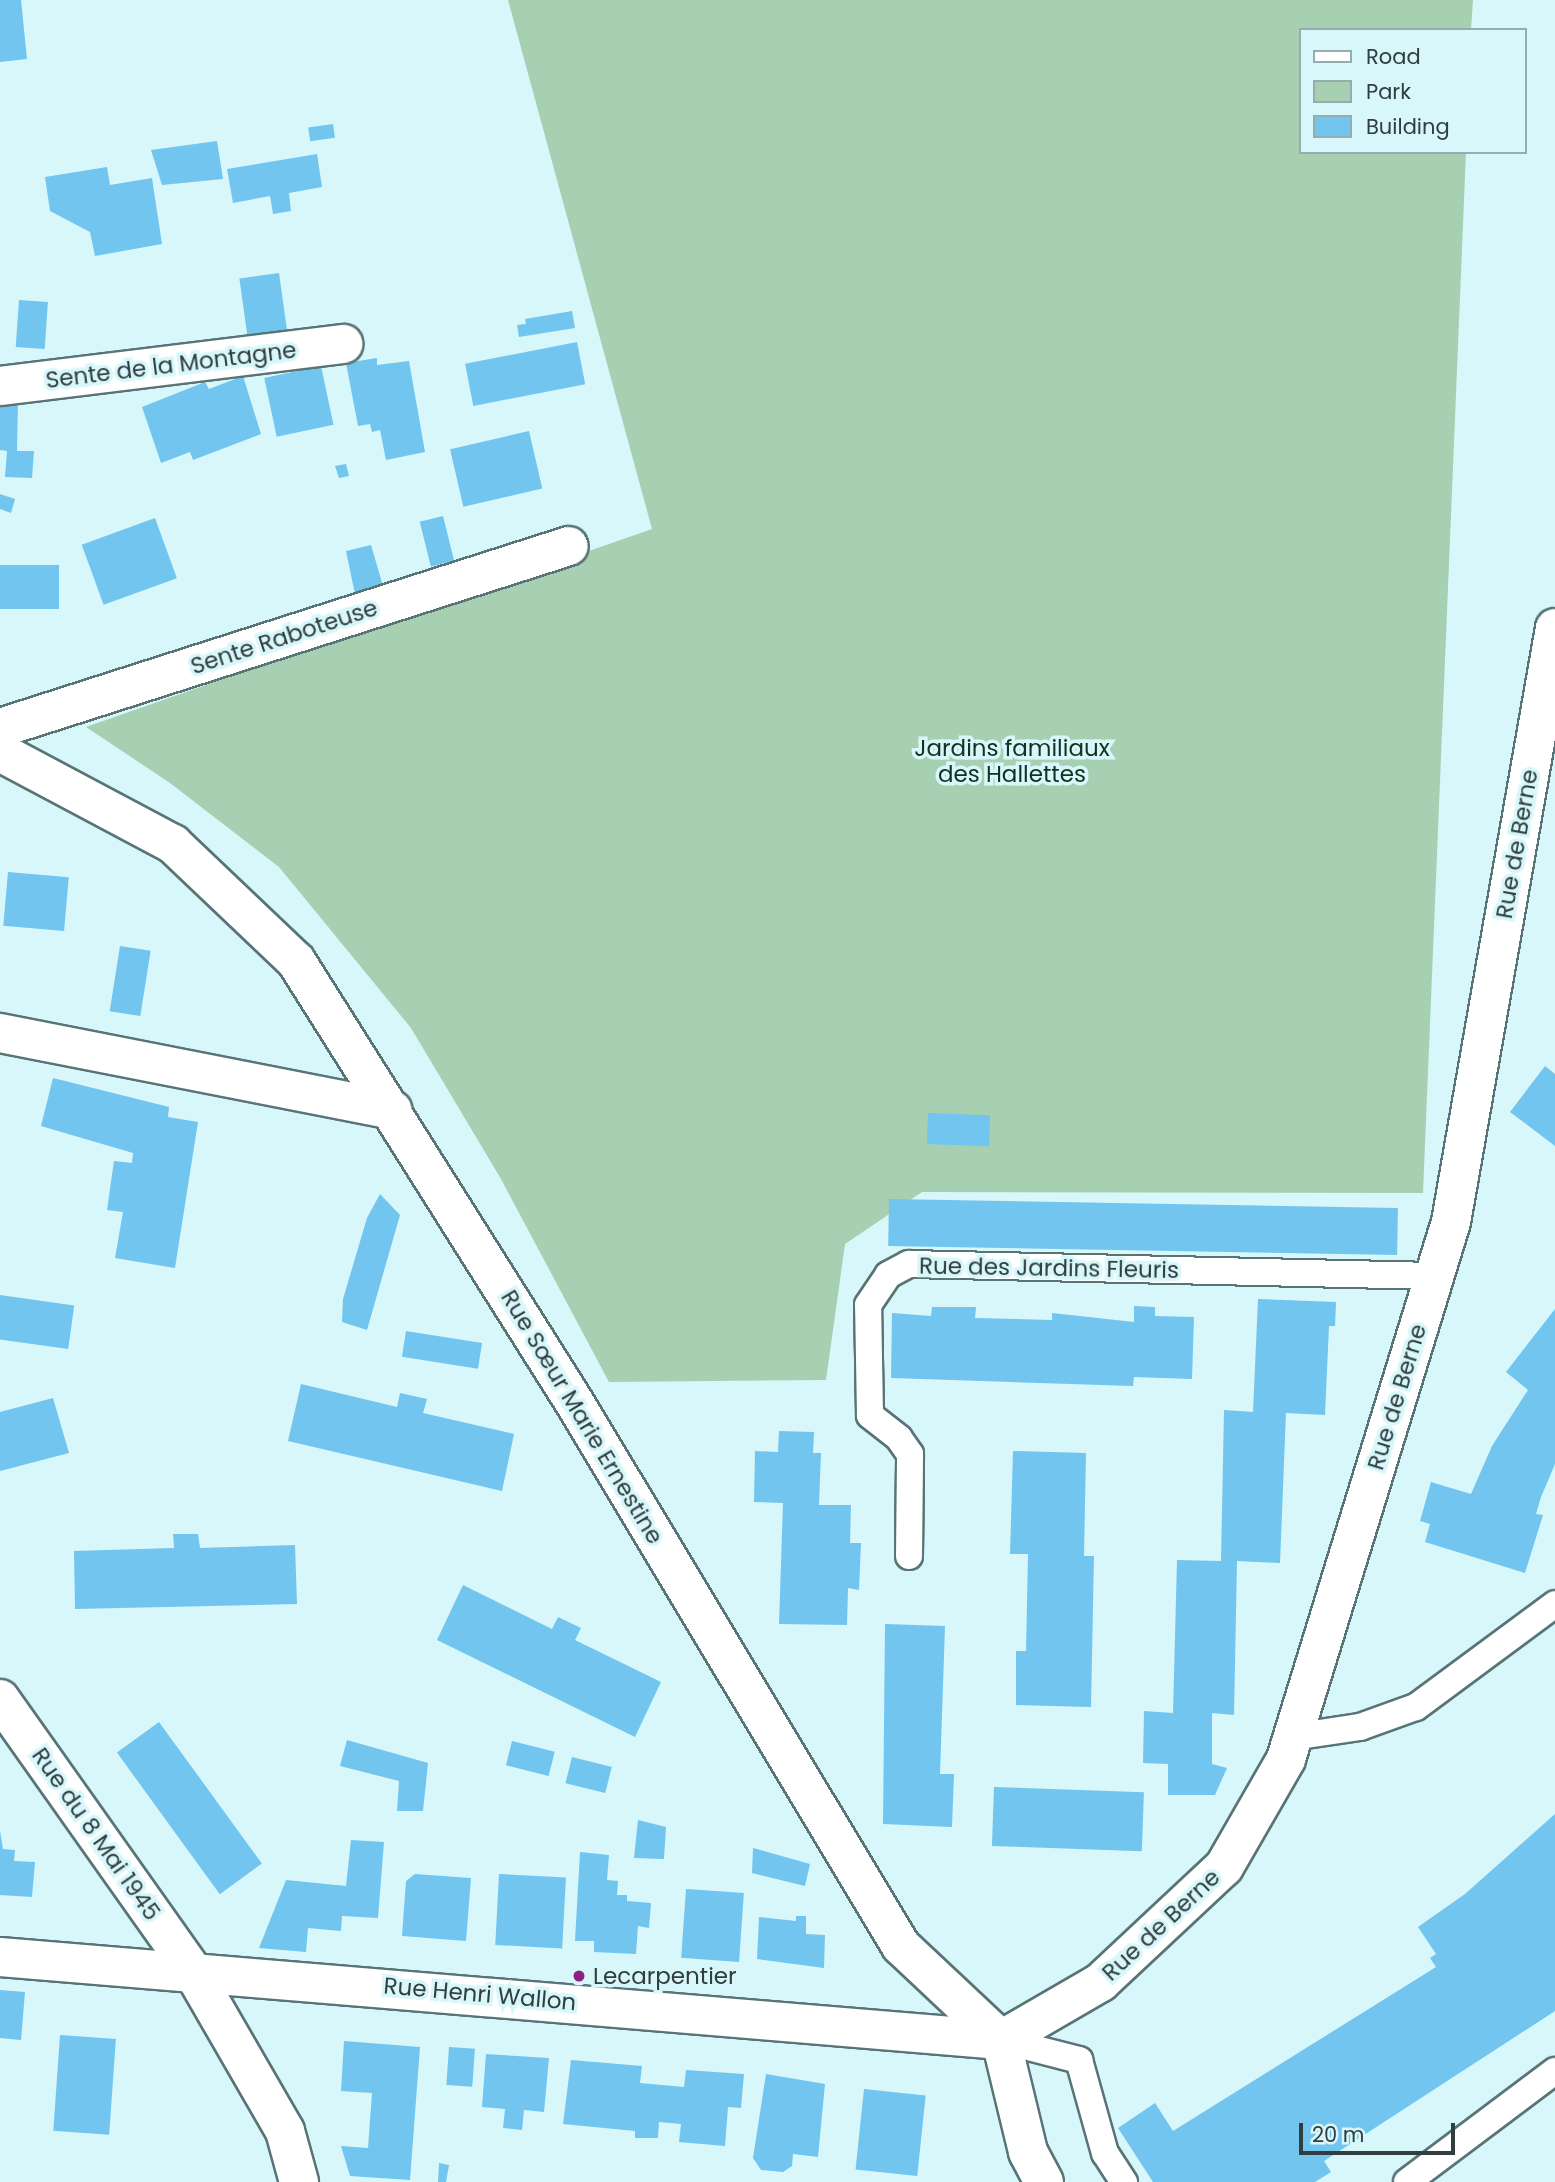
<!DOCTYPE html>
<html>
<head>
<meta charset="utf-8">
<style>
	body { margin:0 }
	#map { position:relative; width:1555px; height:2182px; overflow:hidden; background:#d7f7fa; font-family:Poppins,sans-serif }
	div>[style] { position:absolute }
	.green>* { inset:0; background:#a6d0b1 }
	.building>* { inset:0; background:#72c5ee; transform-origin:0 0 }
	.roads { filter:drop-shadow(2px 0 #587477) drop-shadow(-2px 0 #587477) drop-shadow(0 2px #587477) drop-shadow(0 -2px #587477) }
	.service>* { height:26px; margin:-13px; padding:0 13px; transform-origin:13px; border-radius:13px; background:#fff }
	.minor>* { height:38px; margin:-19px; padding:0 19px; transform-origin:19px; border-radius:19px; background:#fff }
	.dots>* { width:19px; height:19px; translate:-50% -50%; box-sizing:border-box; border:4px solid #d7f7fa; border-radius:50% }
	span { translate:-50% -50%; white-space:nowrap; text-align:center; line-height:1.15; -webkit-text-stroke:7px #d7f7fa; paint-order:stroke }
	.street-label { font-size:23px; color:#313d3f }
	.park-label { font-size:23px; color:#13311e }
	.poi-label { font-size:23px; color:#313d3f }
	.left { translate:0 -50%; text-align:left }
	.legend { position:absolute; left:1299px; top:28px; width:228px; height:126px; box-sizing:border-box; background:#d7f7fa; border:2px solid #95adaf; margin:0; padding:9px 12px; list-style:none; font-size:21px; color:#313d3f }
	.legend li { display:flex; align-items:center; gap:14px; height:35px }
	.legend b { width:35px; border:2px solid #95adaf }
	.scale { position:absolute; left:1299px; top:2123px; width:156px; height:32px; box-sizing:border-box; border:4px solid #313d3f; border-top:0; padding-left:9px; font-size:21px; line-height:24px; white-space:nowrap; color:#313d3f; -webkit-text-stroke:5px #d7f7fa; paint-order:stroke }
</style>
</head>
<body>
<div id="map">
	<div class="green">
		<i style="clip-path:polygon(508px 0,1473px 0,1471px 30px,1301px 30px,1301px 152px,1466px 152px,1423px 1193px,922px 1192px,845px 1244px,826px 1380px,609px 1382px,501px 1179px,411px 1028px,279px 867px,170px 783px,86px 727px,652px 529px)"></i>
	</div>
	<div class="building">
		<i style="clip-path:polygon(0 0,21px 0,27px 59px,0 62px)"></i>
		<i style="left:333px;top:124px;width:14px;height:25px;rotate:82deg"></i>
		<i style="clip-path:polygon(217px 141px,223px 179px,162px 185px,151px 150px)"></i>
		<i style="clip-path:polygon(317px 154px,322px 187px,289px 193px,291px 211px,273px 214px,270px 196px,233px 203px,227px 169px)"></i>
		<i style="clip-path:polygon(107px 167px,110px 185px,152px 178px,162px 244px,95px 256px,90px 232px,50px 211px,45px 177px)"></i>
		<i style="left:279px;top:273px;width:65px;height:40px;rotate:82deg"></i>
		<i style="left:19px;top:300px;width:29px;height:47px;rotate:4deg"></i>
		<i style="clip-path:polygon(572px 311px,575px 328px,519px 337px,517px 325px,526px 324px,525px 319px)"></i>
		<i style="left:577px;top:342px;width:43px;height:114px;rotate:79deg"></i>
		<i style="clip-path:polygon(377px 358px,377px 365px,409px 361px,425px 452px,386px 460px,380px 430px,372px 432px,370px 424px,358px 426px,346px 363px)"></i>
		<i style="left:321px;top:366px;width:60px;height:58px;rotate:78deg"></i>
		<i style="clip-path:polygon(243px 376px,261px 434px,193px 460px,190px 452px,161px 463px,142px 407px,205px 382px,209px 389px)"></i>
		<i style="clip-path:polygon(0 399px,18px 400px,17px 451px,34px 451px,32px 478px,5px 477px,7px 451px,0 450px)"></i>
		<i style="left:529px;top:431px;width:59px;height:81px;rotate:77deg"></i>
		<i style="clip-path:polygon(346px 464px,349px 476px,339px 478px,335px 466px)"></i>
		<i style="clip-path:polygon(0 494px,15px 499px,11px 513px,0 509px)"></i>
		<i style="left:443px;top:516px;width:46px;height:24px;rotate:76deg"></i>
		<i style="left:155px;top:518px;width:64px;height:78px;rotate:70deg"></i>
		<i style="clip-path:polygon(371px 545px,383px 586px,355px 594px,346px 551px)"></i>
		<i style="left:0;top:565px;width:59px;height:44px"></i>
		<i style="left:8px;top:872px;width:61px;height:54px;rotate:5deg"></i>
		<i style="left:120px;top:946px;width:31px;height:66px;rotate:9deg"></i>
		<i style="clip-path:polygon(1545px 1066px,1555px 1074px,1555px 1146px,1510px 1112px)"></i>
		<i style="clip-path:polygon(53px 1078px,169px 1107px,168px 1117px,198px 1122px,175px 1268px,115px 1258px,123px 1212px,107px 1210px,114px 1161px,132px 1163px,133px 1153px,41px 1126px)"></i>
		<i style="left:928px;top:1113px;width:62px;height:31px;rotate:2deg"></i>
		<i style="clip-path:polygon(380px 1194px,400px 1215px,367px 1330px,342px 1322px,343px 1299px,367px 1218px)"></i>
		<i style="left:889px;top:1199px;width:509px;height:47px;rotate:1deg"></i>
		<i style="left:0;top:1295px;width:75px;height:44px;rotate:8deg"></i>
		<i style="clip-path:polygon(1258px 1299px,1336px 1302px,1335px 1326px,1329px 1326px,1325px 1415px,1286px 1413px,1280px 1563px,1237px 1561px,1234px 1715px,1212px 1713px,1212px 1764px,1227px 1768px,1215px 1795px,1168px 1795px,1168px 1764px,1143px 1763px,1144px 1711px,1173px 1713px,1177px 1560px,1221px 1561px,1224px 1410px,1253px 1412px)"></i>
		<i style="clip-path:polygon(1134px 1306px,1155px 1307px,1155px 1316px,1194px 1317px,1192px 1379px,1134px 1377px,1133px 1386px,891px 1378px,892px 1313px,931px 1316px,932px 1307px,976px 1307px,975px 1318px,1052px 1320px,1052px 1313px,1134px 1322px)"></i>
		<i style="clip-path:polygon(1555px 1309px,1555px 1464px,1541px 1497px,1536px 1514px,1543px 1515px,1525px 1573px,1425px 1542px,1430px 1524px,1420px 1521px,1431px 1482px,1471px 1494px,1492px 1446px,1528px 1390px,1506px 1372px)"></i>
		<i style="left:406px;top:1331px;width:77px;height:26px;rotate:9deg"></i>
		<i style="clip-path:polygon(301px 1384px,397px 1407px,400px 1393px,427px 1399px,423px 1413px,514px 1434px,502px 1491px,288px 1441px)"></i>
		<i style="clip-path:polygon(53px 1398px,69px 1453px,0 1471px,0 1412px)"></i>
		<i style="clip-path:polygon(779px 1431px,814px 1432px,813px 1453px,821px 1453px,819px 1505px,851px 1505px,850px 1543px,861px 1543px,859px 1590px,848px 1588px,847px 1625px,779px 1624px,783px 1503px,754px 1502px,755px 1451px,778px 1452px)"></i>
		<i style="clip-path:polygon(1013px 1451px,1086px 1453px,1084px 1556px,1094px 1556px,1091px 1707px,1016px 1705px,1016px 1651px,1026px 1651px,1028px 1554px,1010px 1554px)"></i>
		<i style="clip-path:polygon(173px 1534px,198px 1534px,200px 1548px,295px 1545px,297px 1604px,75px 1609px,74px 1551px,174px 1548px)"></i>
		<i style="clip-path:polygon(463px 1585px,552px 1629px,558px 1617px,581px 1628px,575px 1640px,661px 1682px,635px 1737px,437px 1640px)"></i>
		<i style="clip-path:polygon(885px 1624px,945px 1626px,940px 1774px,954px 1774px,952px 1827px,883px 1824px)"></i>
		<i style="left:159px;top:1722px;width:175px;height:52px;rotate:54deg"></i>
		<i style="clip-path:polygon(347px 1740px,428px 1763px,423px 1811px,397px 1811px,399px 1781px,340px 1766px)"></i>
		<i style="left:512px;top:1741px;width:44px;height:25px;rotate:14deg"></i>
		<i style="left:572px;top:1757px;width:41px;height:27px;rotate:14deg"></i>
		<i style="left:994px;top:1787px;width:150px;height:59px;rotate:2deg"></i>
		<i style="clip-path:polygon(1555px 1814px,1555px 2011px,1324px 2161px,1331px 2172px,1315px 2182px,1153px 2182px,1118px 2128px,1155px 2103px,1173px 2131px,1436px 1967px,1430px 1958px,1436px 1954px,1418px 1927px,1465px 1894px)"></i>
		<i style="clip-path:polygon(638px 1820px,666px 1827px,664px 1859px,634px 1858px)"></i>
		<i style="clip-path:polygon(0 1831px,3px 1849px,15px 1850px,14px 1861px,35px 1862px,32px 1897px,0 1895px)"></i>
		<i style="clip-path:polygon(351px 1840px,384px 1842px,378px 1918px,342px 1916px,341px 1931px,308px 1928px,306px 1952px,259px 1948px,286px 1880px,346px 1886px)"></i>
		<i style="clip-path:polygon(753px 1848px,810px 1864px,805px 1886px,752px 1873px)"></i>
		<i style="clip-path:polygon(580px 1852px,609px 1855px,607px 1880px,618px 1881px,617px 1895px,627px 1895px,627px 1901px,651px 1903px,649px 1928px,638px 1926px,636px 1954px,594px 1952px,594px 1941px,575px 1941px)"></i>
		<i style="clip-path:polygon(415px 1874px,471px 1878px,466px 1941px,402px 1936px,406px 1881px)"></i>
		<i style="left:499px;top:1874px;width:67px;height:71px;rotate:3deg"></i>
		<i style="left:686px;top:1889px;width:58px;height:69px;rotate:4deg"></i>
		<i style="clip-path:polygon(796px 1916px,806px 1916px,806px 1934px,825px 1935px,824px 1968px,757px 1959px,759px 1917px,796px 1921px)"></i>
		<i style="clip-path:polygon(0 1990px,25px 1992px,21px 2040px,0 2038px)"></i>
		<i style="left:60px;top:2035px;width:56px;height:96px;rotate:4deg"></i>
		<i style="clip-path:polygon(344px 2041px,420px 2047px,410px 2180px,350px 2176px,341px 2146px,368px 2148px,372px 2093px,341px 2091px)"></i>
		<i style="left:449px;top:2047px;width:26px;height:38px;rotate:4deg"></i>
		<i style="clip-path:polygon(486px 2054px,549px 2058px,544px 2112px,524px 2110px,522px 2130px,503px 2128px,505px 2109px,482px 2107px)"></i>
		<i style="clip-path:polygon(571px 2060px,642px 2066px,640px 2083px,684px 2087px,686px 2070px,744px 2074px,741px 2108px,728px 2107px,725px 2146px,679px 2142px,681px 2124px,659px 2122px,658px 2138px,635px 2138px,635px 2131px,563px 2124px)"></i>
		<i style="clip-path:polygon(766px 2074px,825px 2084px,818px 2157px,793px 2154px,792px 2166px,783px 2172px,761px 2170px,753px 2158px)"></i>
		<i style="left:864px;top:2089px;width:62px;height:81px;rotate:6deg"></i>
		<i style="clip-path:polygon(439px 2163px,449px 2165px,446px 2182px,438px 2182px)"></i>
	</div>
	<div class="roads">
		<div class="service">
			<i style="left:909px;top:1556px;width:102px;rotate:-89.4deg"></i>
			<i style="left:910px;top:1454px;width:19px;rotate:-125deg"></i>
			<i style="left:899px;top:1438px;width:37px;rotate:-142deg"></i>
			<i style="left:870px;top:1415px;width:110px;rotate:-91deg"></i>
			<i style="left:868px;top:1305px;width:36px;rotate:-56deg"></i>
			<i style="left:888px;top:1275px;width:24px;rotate:-28deg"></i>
			<i style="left:909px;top:1264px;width:525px;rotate:1.31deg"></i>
			<i style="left:1293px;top:1737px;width:68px;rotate:-8.5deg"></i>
			<i style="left:1360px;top:1727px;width:59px;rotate:-19.7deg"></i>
			<i style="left:1416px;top:1707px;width:173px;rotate:-36.5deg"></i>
			<i style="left:1001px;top:2040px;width:81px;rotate:14.4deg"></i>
			<i style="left:1079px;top:2060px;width:97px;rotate:74.4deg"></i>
			<i style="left:1105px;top:2153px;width:35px;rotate:57deg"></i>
			<i style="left:1407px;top:2182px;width:185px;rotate:-36.9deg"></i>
		</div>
		<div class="minor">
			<i style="left:0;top:386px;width:346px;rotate:-7deg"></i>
			<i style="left:0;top:728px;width:597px;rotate:-17.74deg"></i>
			<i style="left:0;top:752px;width:196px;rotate:28deg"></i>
			<i style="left:173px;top:844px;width:170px;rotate:43.6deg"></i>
			<i style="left:296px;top:961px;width:525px;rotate:57.76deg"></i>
			<i style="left:576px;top:1405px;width:631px;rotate:59.01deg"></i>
			<i style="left:901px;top:1946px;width:137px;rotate:43.2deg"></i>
			<i style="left:1001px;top:2040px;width:115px;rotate:76.4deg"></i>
			<i style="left:1028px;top:2152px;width:34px;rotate:62deg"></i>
			<i style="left:0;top:1033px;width:400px;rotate:11.1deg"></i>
			<i style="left:0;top:1699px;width:332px;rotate:54.7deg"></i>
			<i style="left:192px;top:1970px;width:186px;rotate:60deg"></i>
			<i style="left:285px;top:2131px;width:53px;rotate:74.6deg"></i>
			<i style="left:0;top:1957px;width:1004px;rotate:4.74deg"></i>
			<i style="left:1001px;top:2040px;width:116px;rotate:-30.1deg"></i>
			<i style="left:1101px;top:1982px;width:168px;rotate:-43.1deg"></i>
			<i style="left:1224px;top:1867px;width:125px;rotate:-60.1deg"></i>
			<i style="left:1286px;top:1759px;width:562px;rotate:-72.92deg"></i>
			<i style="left:1451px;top:1222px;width:603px;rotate:-80.07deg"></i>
		</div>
	</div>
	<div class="dots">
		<i style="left:579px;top:1976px;background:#8f1f80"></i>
	</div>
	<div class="street-label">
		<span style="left:171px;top:365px;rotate:-7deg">Sente de la Montagne</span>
		<span style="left:284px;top:637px;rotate:-18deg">Sente Raboteuse</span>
		<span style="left:1517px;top:844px;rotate:-80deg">Rue de Berne</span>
		<span style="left:1049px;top:1268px;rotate:1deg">Rue des Jardins Fleuris</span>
		<span style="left:1397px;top:1397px;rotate:-73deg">Rue de Berne</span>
		<span style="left:582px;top:1417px;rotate:59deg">Rue Sœur Marie Ernestine</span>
		<span style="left:96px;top:1834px;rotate:55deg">Rue du 8 Mai 1945</span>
		<span style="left:1161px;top:1925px;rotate:-43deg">Rue de Berne</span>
		<span style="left:480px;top:1994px;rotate:5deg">Rue Henri Wallon</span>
	</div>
	<div class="park-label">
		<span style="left:1012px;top:761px">Jardins familiaux<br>des Hallettes</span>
	</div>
	<div class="poi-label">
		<span class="left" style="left:593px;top:1976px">Lecarpentier</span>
	</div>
	<ul class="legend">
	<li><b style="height:9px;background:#fff"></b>Road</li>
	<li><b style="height:19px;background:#a6d0b1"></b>Park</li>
	<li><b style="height:19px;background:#72c5ee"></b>Building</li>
	</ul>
	<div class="scale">20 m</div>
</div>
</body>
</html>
